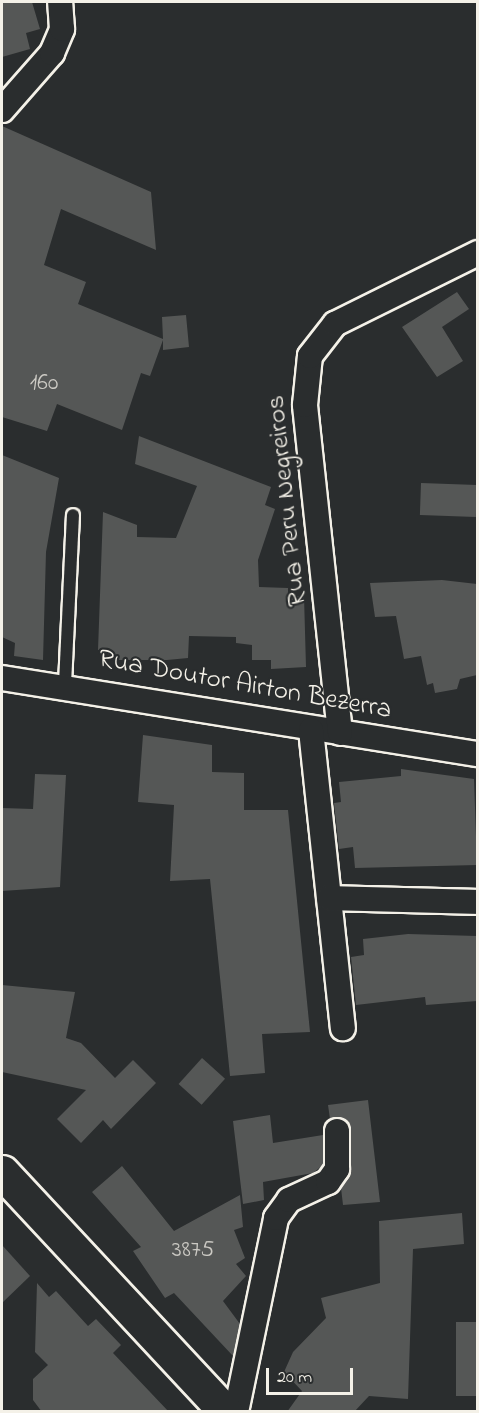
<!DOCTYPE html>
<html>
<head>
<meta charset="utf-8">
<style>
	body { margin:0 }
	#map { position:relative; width:479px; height:1413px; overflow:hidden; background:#2a2d2e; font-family:"Indie Flower",sans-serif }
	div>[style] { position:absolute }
	.building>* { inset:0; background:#555756; transform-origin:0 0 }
	.roads { filter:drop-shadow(2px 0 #f4f1e8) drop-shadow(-2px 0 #f4f1e8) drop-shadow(0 2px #f4f1e8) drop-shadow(0 -2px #f4f1e8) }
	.lane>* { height:12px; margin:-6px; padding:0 6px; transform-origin:6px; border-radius:6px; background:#2a2d2e }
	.street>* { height:24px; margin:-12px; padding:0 12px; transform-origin:12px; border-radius:12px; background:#2a2d2e }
	.secondary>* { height:33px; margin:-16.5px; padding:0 16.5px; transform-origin:16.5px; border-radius:16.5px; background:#2a2d2e }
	span { translate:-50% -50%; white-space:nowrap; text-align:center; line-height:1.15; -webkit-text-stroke:4.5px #2a2d2e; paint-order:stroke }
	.number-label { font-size:24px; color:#cccac4 }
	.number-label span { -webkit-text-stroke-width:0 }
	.street-label { font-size:27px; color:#f4f1e8 }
	.frame { position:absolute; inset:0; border:3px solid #f4f1e8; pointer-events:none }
	.scale { position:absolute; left:266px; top:1368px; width:87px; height:27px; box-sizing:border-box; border:3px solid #f4f1e8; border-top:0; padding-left:8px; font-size:18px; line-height:21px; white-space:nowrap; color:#f4f1e8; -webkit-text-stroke:4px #2a2d2e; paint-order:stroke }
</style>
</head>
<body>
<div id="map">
	<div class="building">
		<i style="clip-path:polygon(2px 2px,32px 2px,40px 29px,26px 33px,30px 49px,2px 57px)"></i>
		<i style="clip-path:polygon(2px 126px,151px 192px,156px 250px,61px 209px,44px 265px,86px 282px,78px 304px,163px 339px,162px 317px,186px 315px,189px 347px,163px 350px,163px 340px,150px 376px,141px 373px,122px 430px,57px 404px,47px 431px,2px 417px)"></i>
		<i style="clip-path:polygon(457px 292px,469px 309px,442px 327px,463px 361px,437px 377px,402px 327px)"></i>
		<i style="clip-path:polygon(139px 436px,271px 487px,265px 505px,275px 509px,258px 560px,259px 587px,288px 588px,288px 596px,304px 596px,306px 667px,271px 669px,271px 660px,252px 660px,252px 645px,236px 643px,236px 637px,189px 636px,188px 658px,167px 660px,108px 660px,109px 651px,98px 650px,103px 512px,137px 525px,137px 537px,176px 538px,197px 486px,135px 464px)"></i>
		<i style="clip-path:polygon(2px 455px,59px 478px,46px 552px,43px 660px,14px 656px,15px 643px,2px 637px)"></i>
		<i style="left:421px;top:483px;width:56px;height:32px;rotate:2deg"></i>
		<i style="clip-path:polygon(442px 580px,477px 584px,477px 675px,460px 679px,457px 689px,435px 693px,433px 683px,427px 685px,421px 656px,404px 659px,396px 616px,375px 617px,370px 583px)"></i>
		<i style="clip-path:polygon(143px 735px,212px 745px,212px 772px,244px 773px,244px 810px,288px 810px,310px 1032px,262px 1034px,265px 1073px,230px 1076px,210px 879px,170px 881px,174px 805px,138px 802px)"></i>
		<i style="clip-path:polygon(401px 769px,474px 779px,477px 865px,355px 868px,353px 847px,339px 849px,334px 803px,341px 802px,339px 782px,401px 776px)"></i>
		<i style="clip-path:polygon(35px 774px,66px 775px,60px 887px,2px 891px,2px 808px,33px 809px)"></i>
		<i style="clip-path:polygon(408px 934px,477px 936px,477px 1001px,426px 1005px,425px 997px,356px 1005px,351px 957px,364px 955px,363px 939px)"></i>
		<i style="clip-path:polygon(2px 985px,75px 992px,66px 1038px,81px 1043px,115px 1078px,133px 1060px,156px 1083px,111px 1129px,103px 1120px,81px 1143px,57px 1119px,86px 1090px,2px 1072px)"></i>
		<i style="left:202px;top:1058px;width:31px;height:35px;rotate:42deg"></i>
		<i style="clip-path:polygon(368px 1100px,380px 1202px,343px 1205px,341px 1188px,351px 1169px,351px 1130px,344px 1118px,330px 1119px,328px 1105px)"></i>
		<i style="clip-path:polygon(270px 1115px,273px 1143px,323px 1135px,323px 1165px,313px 1173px,263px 1182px,264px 1200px,243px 1204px,233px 1121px)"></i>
		<i style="clip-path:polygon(122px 1166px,174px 1231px,240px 1195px,243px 1227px,234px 1230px,245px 1258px,236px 1264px,246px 1276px,223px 1301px,240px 1324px,233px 1356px,174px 1293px,165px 1298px,133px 1251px,141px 1247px,92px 1192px)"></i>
		<i style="clip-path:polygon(462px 1213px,464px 1244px,413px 1249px,408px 1399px,369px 1396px,354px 1412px,287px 1412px,302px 1391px,284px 1372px,293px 1352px,326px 1318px,321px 1298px,380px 1283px,379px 1221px)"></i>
		<i style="clip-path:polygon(2px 1245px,30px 1276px,2px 1303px)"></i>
		<i style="clip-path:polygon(37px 1283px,49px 1297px,56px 1291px,88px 1326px,96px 1319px,121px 1345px,113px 1353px,169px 1412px,42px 1412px,33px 1400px,33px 1379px,48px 1365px,35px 1352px)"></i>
		<i style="left:456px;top:1322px;width:21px;height:74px"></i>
	</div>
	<div class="roads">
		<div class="lane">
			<i style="left:65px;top:684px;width:169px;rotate:-87.3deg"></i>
		</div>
		<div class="street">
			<i style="left:2px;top:110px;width:76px;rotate:-48.7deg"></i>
			<i style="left:52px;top:53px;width:26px;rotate:-67deg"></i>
			<i style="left:62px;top:29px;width:27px;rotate:-94deg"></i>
			<i style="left:2px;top:678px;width:482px;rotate:9.1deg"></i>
			<i style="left:311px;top:730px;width:300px;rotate:83.9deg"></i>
			<i style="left:340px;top:733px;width:330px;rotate:-96.1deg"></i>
			<i style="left:305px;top:405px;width:49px;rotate:-84.2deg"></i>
			<i style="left:310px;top:356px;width:41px;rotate:-52deg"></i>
			<i style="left:335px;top:324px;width:160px;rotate:-26.4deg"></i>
			<i style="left:329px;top:898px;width:149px;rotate:1.5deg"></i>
			<i style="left:236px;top:1412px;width:198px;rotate:-78.3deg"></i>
			<i style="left:276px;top:1218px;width:22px;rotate:-54deg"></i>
			<i style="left:289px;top:1200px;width:43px;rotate:-24.8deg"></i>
			<i style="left:328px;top:1182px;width:16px;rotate:-55deg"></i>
			<i style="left:337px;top:1169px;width:38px;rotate:-90deg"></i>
		</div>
		<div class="secondary">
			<i style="left:2px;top:1172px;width:328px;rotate:47deg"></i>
		</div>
	</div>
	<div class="number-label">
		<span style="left:44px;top:384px">160</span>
		<span style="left:193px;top:1251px">3875</span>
	</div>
	<div class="street-label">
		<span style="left:287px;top:501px;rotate:-96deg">Rua Peru Negreiros</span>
		<span style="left:245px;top:685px;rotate:10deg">Rua Doutor Airton Bezerra</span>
	</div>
	<div class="frame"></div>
	<div class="scale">20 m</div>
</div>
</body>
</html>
